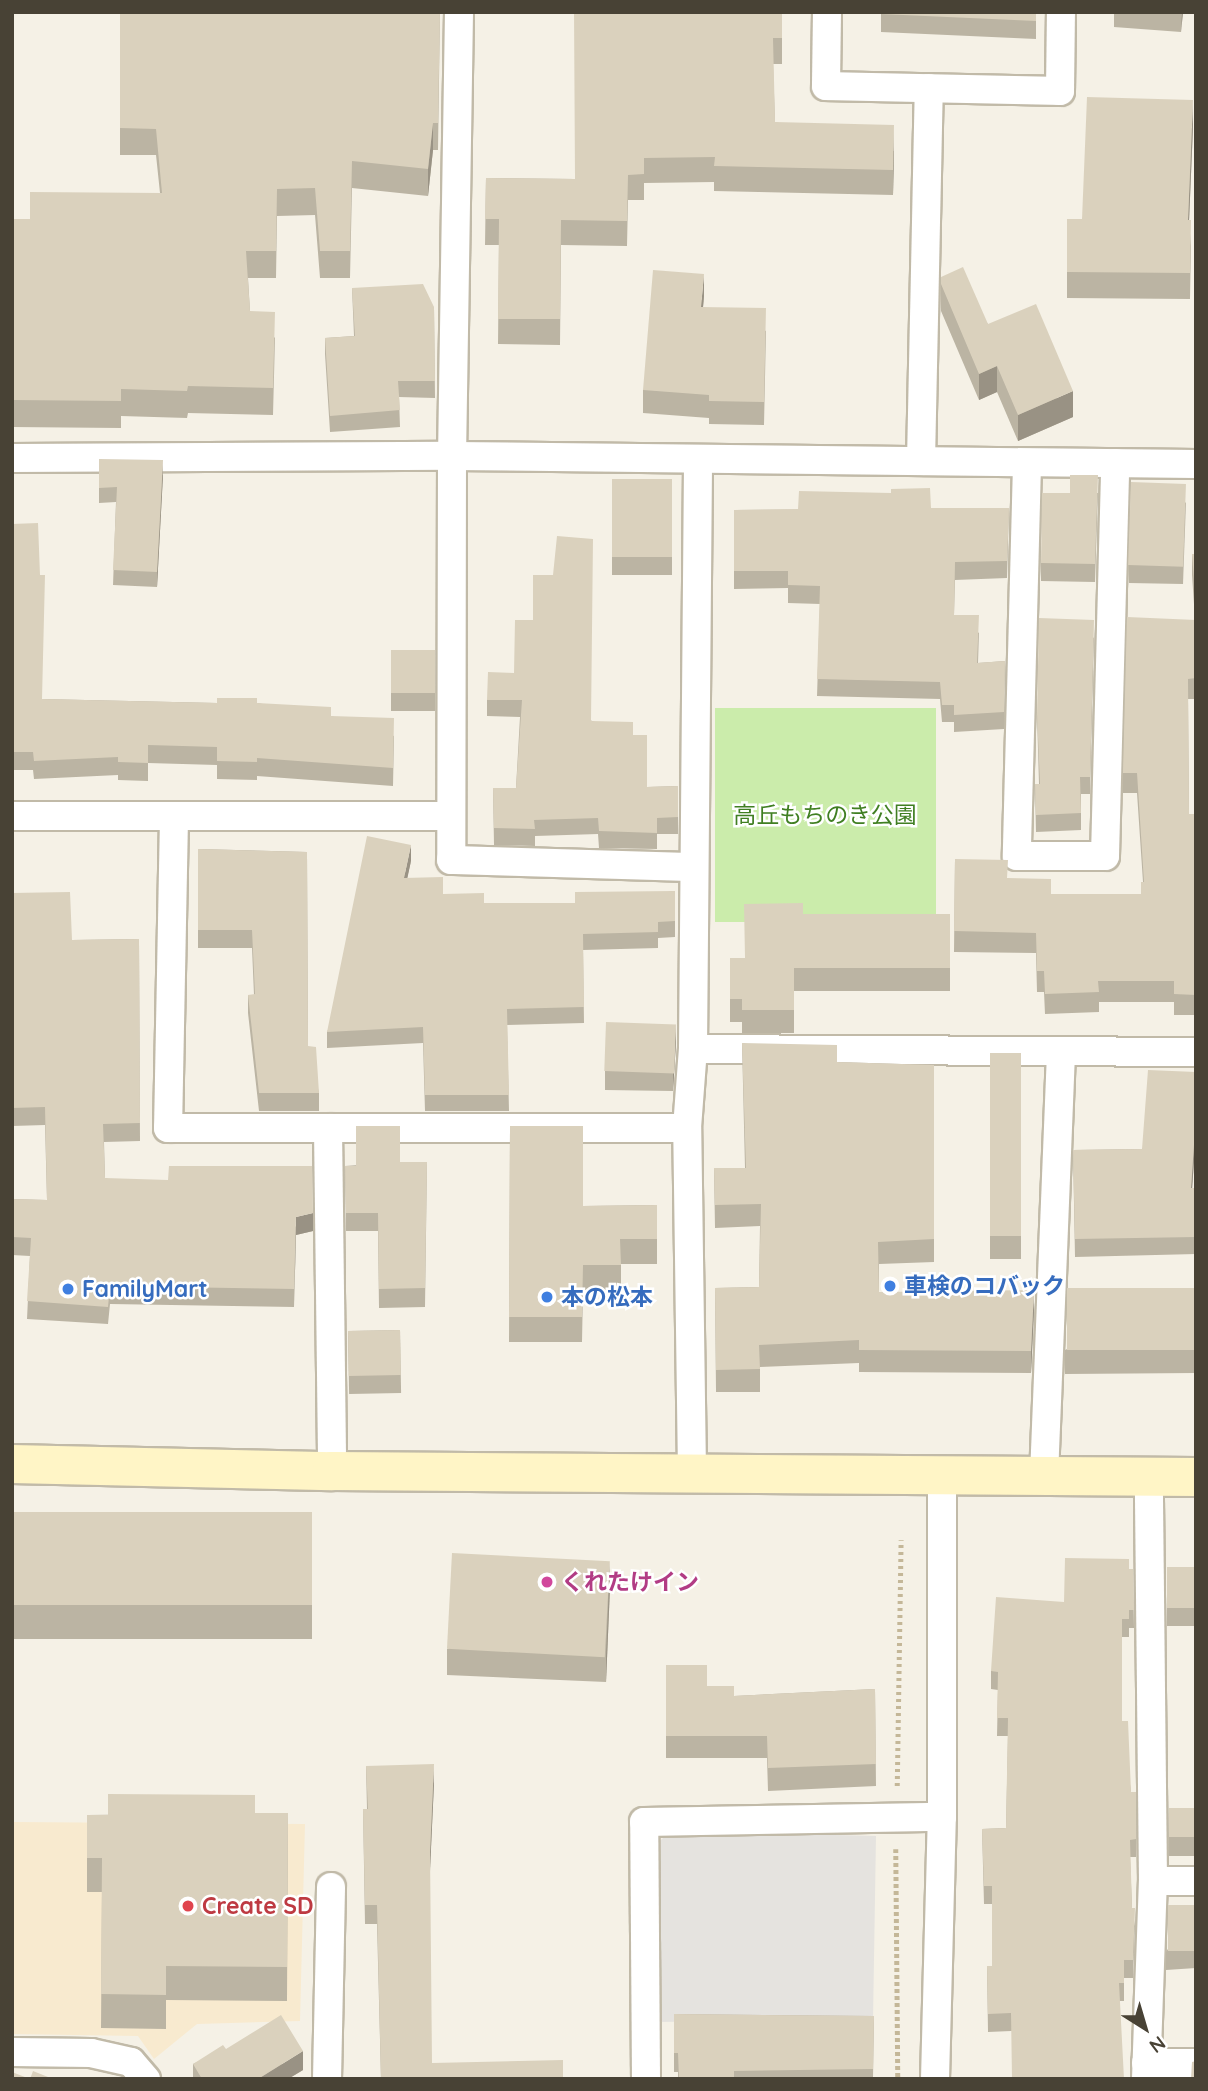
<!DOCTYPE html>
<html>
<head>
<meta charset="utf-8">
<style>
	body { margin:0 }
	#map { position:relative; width:1208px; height:2091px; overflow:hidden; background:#f5f1e6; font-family:Quicksand,"Noto Sans JP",sans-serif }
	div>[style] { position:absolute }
	.commercial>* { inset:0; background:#f8eacf }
	.green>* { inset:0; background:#cbecab; transform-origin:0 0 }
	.parking>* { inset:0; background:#e5e3df }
	.path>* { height:4.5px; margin-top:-2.25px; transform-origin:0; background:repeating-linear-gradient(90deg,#c4b798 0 3.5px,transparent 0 7px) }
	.roads { filter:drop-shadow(2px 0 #c1baa8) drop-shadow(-2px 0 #c1baa8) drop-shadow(0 2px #c1baa8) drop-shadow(0 -2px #c1baa8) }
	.street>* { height:28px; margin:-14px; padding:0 14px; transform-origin:14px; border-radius:14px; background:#fff }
	.secondary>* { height:38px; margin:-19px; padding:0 19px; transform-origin:19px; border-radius:19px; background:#fff5c6 }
	.wall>* { inset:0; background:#bbb4a3; transform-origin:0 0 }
	.shaded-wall>* { inset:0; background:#999284 }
	.building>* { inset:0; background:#dad1bd; transform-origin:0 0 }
	.dots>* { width:19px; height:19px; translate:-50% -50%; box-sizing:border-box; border:4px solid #fff; border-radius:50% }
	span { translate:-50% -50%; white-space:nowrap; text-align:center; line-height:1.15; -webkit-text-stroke:5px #fff; paint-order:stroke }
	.park-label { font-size:23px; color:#407f22 }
	.shop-label { font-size:23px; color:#366cbe; font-weight:700 }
	.left { translate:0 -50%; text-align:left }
	.hotel-label { font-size:23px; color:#b23c85; font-weight:700 }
	.health-label { font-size:23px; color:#be3a42; font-weight:700 }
	.frame { position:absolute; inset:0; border:14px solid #484235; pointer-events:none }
	.north { position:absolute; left:1110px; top:1993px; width:70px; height:70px; -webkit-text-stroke:5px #fff; paint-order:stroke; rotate:143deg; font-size:19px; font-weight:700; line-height:28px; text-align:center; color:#484235 }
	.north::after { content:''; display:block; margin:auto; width:24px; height:32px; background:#484235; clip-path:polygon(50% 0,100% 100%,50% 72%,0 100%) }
</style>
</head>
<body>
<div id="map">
	<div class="commercial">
		<i style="clip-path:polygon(12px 1822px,305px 1824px,300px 2021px,197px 2024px,154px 2059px,138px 2036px,12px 2034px)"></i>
	</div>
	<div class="green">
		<i style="left:715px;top:708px;width:221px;height:214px"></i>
	</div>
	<div class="parking">
		<i style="clip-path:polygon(672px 1831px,876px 1836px,873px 2020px,654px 2022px,652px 1847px)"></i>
	</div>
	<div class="path">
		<i style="left:897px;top:1786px;width:246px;rotate:-89.1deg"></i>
		<i style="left:896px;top:1849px;width:230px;rotate:89.5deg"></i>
	</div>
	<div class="roads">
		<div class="street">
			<i style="left:459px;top:12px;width:444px;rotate:90.9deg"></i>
			<i style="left:452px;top:456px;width:404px;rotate:90.1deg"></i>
			<i style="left:451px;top:860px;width:241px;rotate:1.7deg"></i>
			<i style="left:827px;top:12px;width:74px;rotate:90.8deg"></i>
			<i style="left:826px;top:86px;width:234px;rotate:1.2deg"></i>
			<i style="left:1060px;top:91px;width:79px;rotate:-89.3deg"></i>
			<i style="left:12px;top:458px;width:440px;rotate:-0.3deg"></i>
			<i style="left:452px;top:456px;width:744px;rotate:0.62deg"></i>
			<i style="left:921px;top:461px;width:373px;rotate:-88.8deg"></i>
			<i style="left:1027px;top:464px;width:392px;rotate:91.5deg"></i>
			<i style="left:1017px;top:856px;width:88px"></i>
			<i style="left:1105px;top:856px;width:393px;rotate:-88.5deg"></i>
			<i style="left:12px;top:816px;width:439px"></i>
			<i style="left:174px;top:818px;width:310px;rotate:91.1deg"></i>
			<i style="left:168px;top:1128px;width:519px"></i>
			<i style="left:693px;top:1049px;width:503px;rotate:0.34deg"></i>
			<i style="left:328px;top:1128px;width:343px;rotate:89.3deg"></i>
			<i style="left:692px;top:1472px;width:344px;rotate:-90.8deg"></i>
			<i style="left:687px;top:1128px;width:79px;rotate:-85.7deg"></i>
			<i style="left:693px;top:1049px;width:590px;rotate:-89.51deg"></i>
			<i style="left:1044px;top:1476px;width:423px;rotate:-87.7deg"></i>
			<i style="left:1153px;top:1881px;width:43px"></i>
			<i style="left:12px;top:2052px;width:79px;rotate:0.7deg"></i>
			<i style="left:91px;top:2053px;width:41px;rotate:12.7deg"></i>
			<i style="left:131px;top:2062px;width:23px;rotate:49deg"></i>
			<i style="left:1146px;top:2063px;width:50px"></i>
			<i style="left:327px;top:2079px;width:192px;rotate:-88.8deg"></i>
			<i style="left:646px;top:2079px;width:257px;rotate:-90.4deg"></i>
			<i style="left:644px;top:1822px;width:298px;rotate:-1deg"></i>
			<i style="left:935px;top:2079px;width:262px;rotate:-88.5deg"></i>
			<i style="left:942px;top:1817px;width:341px;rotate:-90deg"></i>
			<i style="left:1146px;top:2079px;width:198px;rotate:-88deg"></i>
			<i style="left:1153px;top:1881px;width:404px;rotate:-90.6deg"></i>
		</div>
		<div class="secondary">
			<i style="left:12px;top:1464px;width:320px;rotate:1.3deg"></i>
			<i style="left:332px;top:1471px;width:864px;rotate:0.4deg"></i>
		</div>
	</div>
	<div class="wall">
		<i style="clip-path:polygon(120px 12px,440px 12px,438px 150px,433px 150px,428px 196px,352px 188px,350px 278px,320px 278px,315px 215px,277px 216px,276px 278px,248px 278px,250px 311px,275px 338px,273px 415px,188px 413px,187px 418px,121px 416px,121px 428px,12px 427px,12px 219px,30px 219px,160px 193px,156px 155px,120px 155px)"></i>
		<i style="clip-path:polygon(782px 12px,782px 64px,773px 64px,775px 122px,894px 151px,893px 195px,714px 191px,714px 182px,644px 183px,644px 200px,628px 200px,627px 246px,561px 245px,560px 345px,498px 344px,499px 245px,485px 245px,486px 178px,575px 179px)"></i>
		<i style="clip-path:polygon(881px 12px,1036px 12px,1036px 39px,881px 32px)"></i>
		<i style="clip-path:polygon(1114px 12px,1183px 12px,1181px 32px,1114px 27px)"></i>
		<i style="clip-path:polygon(1193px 127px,1189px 220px,1191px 246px,1190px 299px,1067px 298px,1067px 219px,1082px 219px)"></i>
		<i style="clip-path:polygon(941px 277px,988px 324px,1073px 417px,1018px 441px,997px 392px,979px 400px,941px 311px)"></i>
		<i style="clip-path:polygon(352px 288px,434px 307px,435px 398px,399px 397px,400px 427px,330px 432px,325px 354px,325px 338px,354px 336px)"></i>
		<i style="clip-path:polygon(704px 296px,703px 307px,766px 331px,764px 425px,709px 424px,709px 418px,643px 413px,643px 390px)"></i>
		<i style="clip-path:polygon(99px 459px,163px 475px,157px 587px,113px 585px,116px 502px,99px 503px)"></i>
		<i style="left:612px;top:479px;width:60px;height:96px"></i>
		<i style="clip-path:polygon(1070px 493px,1098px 493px,1095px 582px,1041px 581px,1041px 563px)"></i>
		<i style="clip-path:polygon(1186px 502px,1183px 584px,1129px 583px,1129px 565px)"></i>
		<i style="clip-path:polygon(1009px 508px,1007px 578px,955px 580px,954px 615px,979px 633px,978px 663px,1005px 661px,1004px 729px,954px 732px,954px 722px,942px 722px,940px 699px,817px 696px,820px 604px,788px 603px,788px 588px,734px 589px,734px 510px)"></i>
		<i style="clip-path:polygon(12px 524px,42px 699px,217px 703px,257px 703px,331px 716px,394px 736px,393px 786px,257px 776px,257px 780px,217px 779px,217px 765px,148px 763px,148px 781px,118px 780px,118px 775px,34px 779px,33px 770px,12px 770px)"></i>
		<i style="clip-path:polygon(1192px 554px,1196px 554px,1196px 699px,1188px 699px,1189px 814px,1196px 814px,1196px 1015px,1174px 1015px,1174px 1002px,1099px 1002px,1099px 1012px,1045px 1014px,1044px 992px,1037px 992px,1036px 953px,954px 952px,955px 859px,1051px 894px,1141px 894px,1143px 882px,1137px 793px,1123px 793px,1123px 773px,1195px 619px,1192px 575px)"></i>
		<i style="clip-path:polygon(1094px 637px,1090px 794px,1081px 794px,1081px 830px,1036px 832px,1035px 784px,1039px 784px,1037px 714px)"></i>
		<i style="left:391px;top:650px;width:44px;height:61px"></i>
		<i style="clip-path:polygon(514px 673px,592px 721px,633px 735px,647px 787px,678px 786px,678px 834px,657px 834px,657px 849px,599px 848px,598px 834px,535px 836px,535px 846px,494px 845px,493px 788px,516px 788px,520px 717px,487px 716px,487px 700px)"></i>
		<i style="clip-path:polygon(198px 849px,307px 852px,308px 1046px,319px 1093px,319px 1111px,259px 1111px,248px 1013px,248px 995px,254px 995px,252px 948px,198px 948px)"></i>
		<i style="clip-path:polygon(411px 861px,407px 878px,443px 894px,484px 903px,575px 903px,675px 891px,675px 937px,658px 938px,658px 948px,583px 950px,584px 1023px,507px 1025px,509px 1111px,425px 1111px,423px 1043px,327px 1048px,327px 1032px)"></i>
		<i style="clip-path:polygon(12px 893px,72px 940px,139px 939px,140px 1141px,104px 1142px,105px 1178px,313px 1231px,296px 1235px,294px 1307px,110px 1304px,108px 1324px,27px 1319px,30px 1256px,12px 1255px,12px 1199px,47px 1200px,45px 1125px,12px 1126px)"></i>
		<i style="clip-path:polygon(803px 914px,950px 914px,950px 991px,794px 991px,794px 1033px,742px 1033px,742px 1022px,730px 1022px,730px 958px,745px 958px)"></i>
		<i style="clip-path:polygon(676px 1042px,673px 1091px,605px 1090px,605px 1071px)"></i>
		<i style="clip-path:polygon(742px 1043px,837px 1062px,934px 1065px,934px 1262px,879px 1264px,879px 1292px,1034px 1312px,1031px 1373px,859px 1372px,859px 1363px,760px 1367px,760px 1392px,716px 1392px,715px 1288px,759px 1287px,760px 1226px,715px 1228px,714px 1168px,745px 1168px)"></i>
		<i style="left:1021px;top:1053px;width:206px;height:31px;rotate:90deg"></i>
		<i style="clip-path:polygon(1196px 1072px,1196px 1133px,1192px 1188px,1196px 1188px,1196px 1254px,1075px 1257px,1073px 1150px,1142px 1149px)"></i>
		<i style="clip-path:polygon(510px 1126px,583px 1206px,657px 1205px,657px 1264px,621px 1264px,621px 1290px,583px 1290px,582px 1342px,509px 1342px)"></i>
		<i style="clip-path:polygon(400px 1162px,427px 1162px,425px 1307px,379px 1308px,378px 1231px,346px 1231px,345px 1166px)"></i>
		<i style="clip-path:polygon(1196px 1288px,1196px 1373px,1065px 1374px,1065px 1350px)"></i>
		<i style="left:400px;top:1330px;width:63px;height:52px;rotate:89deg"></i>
		<i style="left:12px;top:1512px;width:300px;height:127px"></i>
		<i style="left:1196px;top:1567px;width:59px;height:29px;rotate:90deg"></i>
		<i style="clip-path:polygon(1129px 1569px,1133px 1569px,1134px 1628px,1129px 1628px,1129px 1637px,1122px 1637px,1122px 1721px,1131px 1792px,1136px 1792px,1136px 1857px,1130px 1857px,1132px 1908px,1135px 1926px,1133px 1978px,1124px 1978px,1124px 2001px,1120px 2001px,1011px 2031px,988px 2032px,987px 1966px,992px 1966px,992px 1904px,984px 1904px,982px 1829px,1006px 1828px,1008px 1736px,997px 1736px,998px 1690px,991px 1689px,991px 1671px,1064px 1602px)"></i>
		<i style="clip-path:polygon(610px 1587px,606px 1682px,447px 1675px,447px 1649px)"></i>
		<i style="clip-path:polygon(666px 1665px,707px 1686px,734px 1696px,875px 1689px,876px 1786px,768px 1791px,767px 1758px,666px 1758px)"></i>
		<i style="clip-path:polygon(366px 1766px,434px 1783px,430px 1868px,381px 2079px,377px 1924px,365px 1924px,363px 1809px,367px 1809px)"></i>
		<i style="left:1196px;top:1808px;width:48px;height:27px;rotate:90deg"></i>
		<i style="clip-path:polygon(255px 1813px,288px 1813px,287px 2001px,166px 2000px,166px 2029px,101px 2028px,102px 1892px,87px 1892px,87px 1815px)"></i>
		<i style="clip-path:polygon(1196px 1905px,1196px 1968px,1166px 1970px,1166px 1952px)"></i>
		<i style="clip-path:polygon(674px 2014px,874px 2016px,873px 2079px,678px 2079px,678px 2072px,674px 2072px)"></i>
		<i style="clip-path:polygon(226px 2049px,303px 2070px,288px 2079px,193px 2079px,193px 2064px)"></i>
	</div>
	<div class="shaded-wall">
		<i style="clip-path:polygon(1182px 12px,1183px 12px,1181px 32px)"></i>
		<i style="clip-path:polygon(1193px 100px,1193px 127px,1188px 246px,1188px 220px)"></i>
		<i style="clip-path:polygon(433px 123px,433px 150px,428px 196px,428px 169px)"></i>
		<i style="clip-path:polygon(894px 125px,894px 151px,893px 195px,893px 170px)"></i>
		<i style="clip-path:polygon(704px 274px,704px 296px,701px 330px,701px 307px)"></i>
		<i style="clip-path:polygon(997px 366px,997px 392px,979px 400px,979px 374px)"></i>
		<i style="clip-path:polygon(1073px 391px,1073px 417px,1018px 441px,1018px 415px)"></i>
		<i style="clip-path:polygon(163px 460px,163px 475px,157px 587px,157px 572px)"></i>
		<i style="clip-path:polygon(411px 845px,411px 861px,404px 894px,404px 878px)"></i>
		<i style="clip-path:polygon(676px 1024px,676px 1042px,673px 1091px,673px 1073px)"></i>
		<i style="clip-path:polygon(1196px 1116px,1196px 1133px,1191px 1205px,1191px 1188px)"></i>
		<i style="clip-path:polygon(313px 1213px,313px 1231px,296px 1235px,294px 1307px,296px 1217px)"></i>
		<i style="clip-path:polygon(1034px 1290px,1034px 1312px,1031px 1373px,1031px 1351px)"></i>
		<i style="clip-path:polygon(610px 1561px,610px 1587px,606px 1682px,606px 1656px)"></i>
		<i style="clip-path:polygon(434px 1764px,434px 1783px,430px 1871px,430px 1852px)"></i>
		<i style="clip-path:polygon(303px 2051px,303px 2070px,288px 2079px,258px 2079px)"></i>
	</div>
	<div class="building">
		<i style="clip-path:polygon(120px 12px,440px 12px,438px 123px,433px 123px,428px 169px,352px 161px,350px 251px,320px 251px,315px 188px,277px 189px,276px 251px,246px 251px,250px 311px,275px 312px,273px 388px,188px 386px,187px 391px,121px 389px,121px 401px,12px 400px,12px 219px,30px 219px,30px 192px,162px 193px,156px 129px,120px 128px)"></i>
		<i style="clip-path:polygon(574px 12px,782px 12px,782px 38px,773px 38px,775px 122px,894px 125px,893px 170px,714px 166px,715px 157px,644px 158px,644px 174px,628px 175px,627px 221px,561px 220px,560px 319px,498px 319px,499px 219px,485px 219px,486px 178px,575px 179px)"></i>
		<i style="clip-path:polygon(881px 12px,1036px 12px,1036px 21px,881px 14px)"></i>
		<i style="clip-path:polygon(1161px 12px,1182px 12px,1181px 14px)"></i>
		<i style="clip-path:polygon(1087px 97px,1193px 100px,1188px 220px,1191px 220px,1190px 273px,1067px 272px,1067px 219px,1082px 219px)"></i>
		<i style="clip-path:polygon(963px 267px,988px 324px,1036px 304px,1073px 391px,1018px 415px,997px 366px,979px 374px,941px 284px,941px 277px)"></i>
		<i style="clip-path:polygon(653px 270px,704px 274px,701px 307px,766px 308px,764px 402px,709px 401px,709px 395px,643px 390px)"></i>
		<i style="clip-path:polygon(423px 284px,434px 307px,435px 381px,398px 381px,400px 410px,330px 416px,325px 338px,355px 336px,352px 288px)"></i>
		<i style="clip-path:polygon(99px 459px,163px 460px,157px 572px,113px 570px,117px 487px,99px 488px)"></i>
		<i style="clip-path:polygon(1070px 475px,1098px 475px,1095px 564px,1041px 563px,1042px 493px,1070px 493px)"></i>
		<i style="left:612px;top:479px;width:60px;height:78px"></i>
		<i style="left:1131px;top:482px;width:55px;height:83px;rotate:2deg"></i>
		<i style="clip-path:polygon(930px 488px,931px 508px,1009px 508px,1007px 561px,955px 562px,954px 615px,979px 615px,977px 663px,1005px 661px,1004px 712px,954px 715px,954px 705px,942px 705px,940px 682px,817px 679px,820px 586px,788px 585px,788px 571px,734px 571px,734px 510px,798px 509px,799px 491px,891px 493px,891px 489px)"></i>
		<i style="clip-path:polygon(38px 523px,40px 575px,45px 575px,42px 699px,217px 703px,217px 698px,257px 698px,257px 703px,331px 707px,331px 716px,394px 718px,393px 768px,257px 758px,257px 762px,217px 761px,217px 747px,148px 745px,148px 763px,118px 762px,118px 757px,34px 761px,33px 752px,12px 752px,12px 524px)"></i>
		<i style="clip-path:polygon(557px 536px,593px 539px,591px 721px,633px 722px,633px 735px,647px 735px,647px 787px,678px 786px,678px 817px,657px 818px,657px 833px,599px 831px,598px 818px,534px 820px,535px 829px,494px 828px,493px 788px,516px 788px,522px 700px,487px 700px,488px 672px,514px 673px,515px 620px,533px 620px,533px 575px,553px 575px)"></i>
		<i style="clip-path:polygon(1192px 554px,1196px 554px,1196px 607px)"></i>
		<i style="clip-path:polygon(1127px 617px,1196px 620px,1196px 678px,1188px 679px,1189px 814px,1196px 814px,1196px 995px,1174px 994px,1174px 981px,1098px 981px,1099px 992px,1045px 994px,1044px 971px,1037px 971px,1036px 933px,954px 931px,955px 859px,1008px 860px,1007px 878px,1051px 879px,1051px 894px,1141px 894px,1141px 882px,1144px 882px,1137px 773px,1123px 773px)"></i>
		<i style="clip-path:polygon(1039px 618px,1094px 620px,1090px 777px,1080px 777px,1081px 813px,1036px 815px,1035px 784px,1040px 784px,1037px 714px)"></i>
		<i style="left:391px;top:650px;width:44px;height:43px"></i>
		<i style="clip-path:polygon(367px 836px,411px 845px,404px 878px,443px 877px,443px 894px,484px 893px,484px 903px,575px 903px,575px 892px,675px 891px,675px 921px,658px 922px,658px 932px,583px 934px,584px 1007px,507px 1009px,509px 1095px,425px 1095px,423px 1027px,327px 1032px)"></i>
		<i style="clip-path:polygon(198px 849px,307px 852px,308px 1046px,316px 1047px,319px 1093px,259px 1093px,248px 995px,255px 994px,252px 930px,198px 930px)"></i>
		<i style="clip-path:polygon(70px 892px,72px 940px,139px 939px,140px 1123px,103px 1124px,105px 1178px,168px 1180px,169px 1166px,312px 1166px,313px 1213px,296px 1217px,294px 1289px,110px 1286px,108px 1307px,27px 1301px,31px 1238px,12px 1237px,12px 1199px,47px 1200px,45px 1107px,12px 1108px,12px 893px)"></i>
		<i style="clip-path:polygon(803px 903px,803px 914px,950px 914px,950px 968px,794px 968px,794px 1010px,742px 1010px,742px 999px,730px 999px,730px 958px,745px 958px,744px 904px)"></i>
		<i style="left:606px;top:1022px;width:70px;height:49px;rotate:2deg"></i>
		<i style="clip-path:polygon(742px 1043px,837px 1045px,837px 1062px,934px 1065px,934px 1239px,878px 1242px,879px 1292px,1034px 1290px,1031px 1351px,859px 1350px,859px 1340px,759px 1345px,760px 1369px,716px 1370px,715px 1288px,759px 1287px,761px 1204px,715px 1205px,714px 1168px,746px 1168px)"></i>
		<i style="left:1021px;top:1053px;width:183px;height:31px;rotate:90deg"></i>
		<i style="clip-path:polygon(1148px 1070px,1196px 1072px,1196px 1116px,1191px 1188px,1196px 1188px,1196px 1237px,1075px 1239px,1073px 1150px,1142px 1149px)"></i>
		<i style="clip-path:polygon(356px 1126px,400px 1126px,400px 1162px,427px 1162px,425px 1288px,379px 1289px,378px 1213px,346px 1213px,345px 1166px,356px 1166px)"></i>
		<i style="clip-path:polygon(510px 1126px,583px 1126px,583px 1206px,657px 1205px,657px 1239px,620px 1239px,621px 1265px,583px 1265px,582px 1317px,509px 1317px)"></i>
		<i style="left:1067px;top:1288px;width:129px;height:62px"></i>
		<i style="left:400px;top:1330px;width:45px;height:52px;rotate:89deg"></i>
		<i style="left:12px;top:1512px;width:300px;height:93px"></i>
		<i style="left:452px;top:1553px;width:158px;height:96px;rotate:3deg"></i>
		<i style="clip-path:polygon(1065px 1558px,1129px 1559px,1129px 1569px,1133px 1569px,1134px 1610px,1129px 1610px,1129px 1619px,1122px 1619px,1122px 1721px,1128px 1721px,1131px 1792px,1136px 1792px,1136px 1839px,1130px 1840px,1132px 1908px,1135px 1908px,1133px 1960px,1124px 1960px,1124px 1983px,1119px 1983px,1124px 2079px,1012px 2079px,1011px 2013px,988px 2014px,987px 1966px,992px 1966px,992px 1886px,984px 1886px,982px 1829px,1006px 1828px,1008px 1718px,997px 1718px,998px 1672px,991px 1671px,996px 1597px,1064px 1602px)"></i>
		<i style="left:1196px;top:1567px;width:41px;height:29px;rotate:90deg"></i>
		<i style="clip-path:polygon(666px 1665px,707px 1665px,707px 1686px,734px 1686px,734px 1696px,875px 1689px,876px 1764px,768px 1768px,767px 1736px,666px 1736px)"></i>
		<i style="clip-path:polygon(434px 1764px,430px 1852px,432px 2063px,563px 2060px,563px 2079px,381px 2079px,377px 1905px,365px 1905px,363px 1809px,368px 1809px,366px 1766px)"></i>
		<i style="clip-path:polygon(108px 1794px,255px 1795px,255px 1813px,288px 1813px,287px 1967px,166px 1966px,166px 1995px,101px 1994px,102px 1858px,87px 1858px,87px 1815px,108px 1815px)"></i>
		<i style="left:1196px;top:1808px;width:29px;height:27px;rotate:90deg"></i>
		<i style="left:1196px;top:1905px;width:46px;height:28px;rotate:90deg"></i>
		<i style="clip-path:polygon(674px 2014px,874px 2016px,873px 2069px,734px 2071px,734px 2079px,679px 2079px,678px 2053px,674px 2053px)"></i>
		<i style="clip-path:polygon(281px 2015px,303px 2051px,258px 2079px,202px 2079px,193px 2064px,223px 2045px,226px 2049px)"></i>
		<i style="clip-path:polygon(1196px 2061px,1196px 2079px,1191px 2079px,1192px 2062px)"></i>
		<i style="clip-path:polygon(33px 2071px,53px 2079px,12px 2079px,12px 2072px,30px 2079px)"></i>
	</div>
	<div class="dots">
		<i style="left:890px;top:1286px;background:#3f7fe0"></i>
		<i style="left:68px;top:1289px;background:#3f7fe0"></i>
		<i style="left:547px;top:1297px;background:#3f7fe0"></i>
		<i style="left:547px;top:1582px;background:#d1479c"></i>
		<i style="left:188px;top:1906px;background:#e0444e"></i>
	</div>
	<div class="park-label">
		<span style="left:825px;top:815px">高丘もちのき公園</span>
	</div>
	<div class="shop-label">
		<span class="left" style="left:904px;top:1286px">車検のコバック</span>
		<span class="left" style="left:82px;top:1289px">FamilyMart</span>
		<span class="left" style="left:561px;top:1297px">本の松本</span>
	</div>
	<div class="hotel-label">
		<span class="left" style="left:561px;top:1582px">くれたけイン</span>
	</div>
	<div class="health-label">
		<span class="left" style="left:202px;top:1906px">Create SD</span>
	</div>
	<div class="frame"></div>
	<div class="north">N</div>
</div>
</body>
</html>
